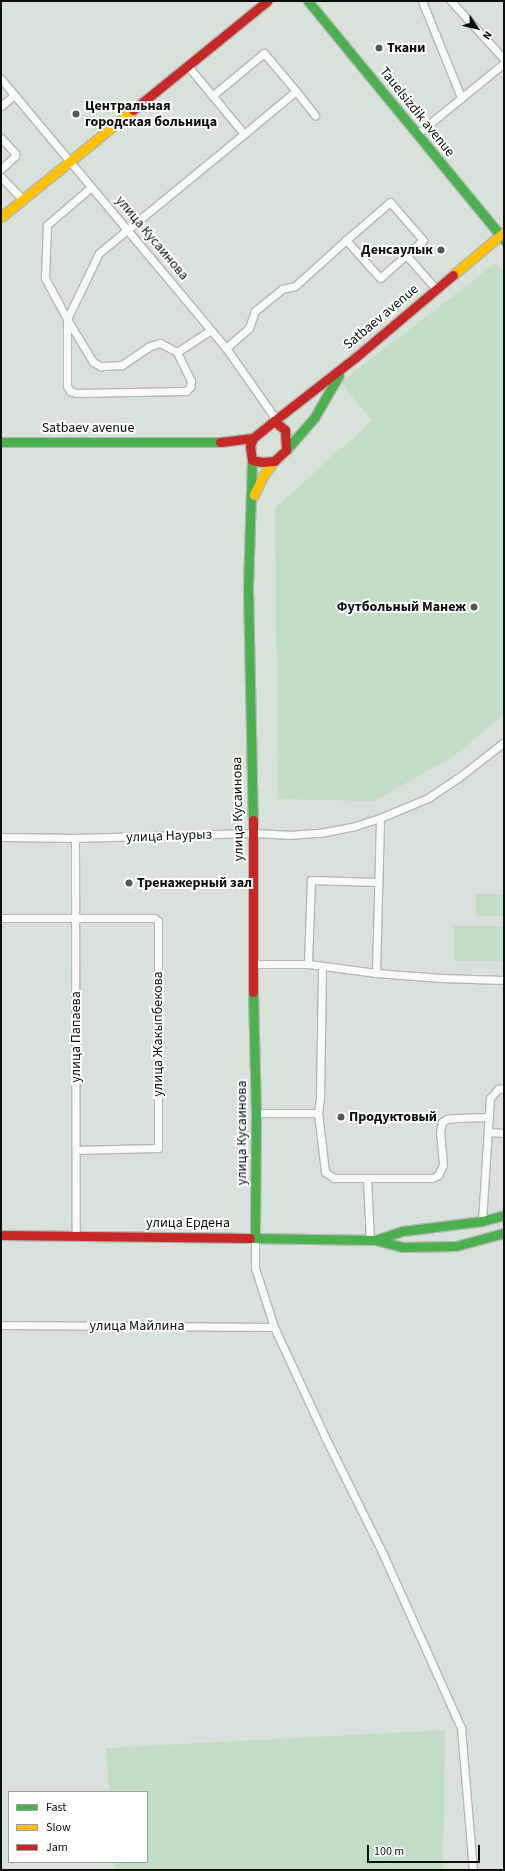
<!DOCTYPE html>
<html>
<head>
<meta charset="utf-8">
<style>
	body { margin:0 }
	#map { position:relative; width:505px; height:1871px; overflow:hidden; background:#d9e2da; font-family:"Source Sans 3",sans-serif }
	div>[style] { position:absolute }
	.green>* { inset:0; background:#c2dec6; transform-origin:0 0 }
	.roads { filter:drop-shadow(1px 0 #b2b9b3) drop-shadow(-1px 0 #b2b9b3) drop-shadow(0 1px #b2b9b3) drop-shadow(0 -1px #b2b9b3) }
	.street>* { height:7px; margin:-3.5px; padding:0 3.5px; transform-origin:3.5px; border-radius:3.5px; background:#f9fbf9 }
	.fast>* { height:9px; margin:-4.5px; padding:0 4.5px; transform-origin:4.5px; border-radius:4.5px; background:#4caf50 }
	.slow>* { height:9px; margin:-4.5px; padding:0 4.5px; transform-origin:4.5px; border-radius:4.5px; background:#ffc107 }
	.jam>* { height:9px; margin:-4.5px; padding:0 4.5px; transform-origin:4.5px; border-radius:4.5px; background:#c62828 }
	.dots>* { width:11px; height:11px; translate:-50% -50%; box-sizing:border-box; border:2px solid #fff; border-radius:50% }
	span { translate:-50% -50%; white-space:nowrap; text-align:center; line-height:1.15; -webkit-text-stroke:4px #fff; paint-order:stroke }
	.poi-label { font-size:14px; color:#090f0a; font-weight:700 }
	.left { translate:0 -50%; text-align:left }
	.right { translate:-100% -50%; text-align:right }
	.street-label { font-size:14px; color:#090f0a }
	.frame { position:absolute; inset:0; border:2px solid #090f0a; pointer-events:none }
	.legend { position:absolute; left:8px; top:1791px; width:140px; height:72px; box-sizing:border-box; background:#fff; border:1px solid #9d9f9d; margin:0; padding:5px 7px; list-style:none; font-size:12px; color:#090f0a }
	.legend li { display:flex; align-items:center; gap:8px; height:20px }
	.legend b { width:20px; border:1px solid #9d9f9d }
	.north { position:absolute; left:457px; top:8px; width:40px; height:40px; -webkit-text-stroke:3px #fff; paint-order:stroke; rotate:125deg; font-size:11px; font-weight:700; line-height:16px; text-align:center; color:#090f0a }
	.north::after { content:''; display:block; margin:auto; width:14px; height:18px; background:#090f0a; clip-path:polygon(50% 0,100% 100%,50% 72%,0 100%) }
	.scale { position:absolute; left:367px; top:1845px; width:113px; height:18px; box-sizing:border-box; border:2px solid #090f0a; border-top:0; padding-left:5px; font-size:12px; line-height:14px; white-space:nowrap; color:#090f0a; -webkit-text-stroke:3px #fff; paint-order:stroke }
</style>
</head>
<body>
<div id="map">
	<div class="green">
		<i style="clip-path:polygon(496px 263px,504px 273px,504px 715px,451px 758px,374px 801px,278px 799px,275px 508px,372px 421px,341px 382px)"></i>
		<i style="left:504px;top:894px;width:22px;height:28px;rotate:90deg"></i>
		<i style="left:504px;top:926px;width:35px;height:50px;rotate:90deg"></i>
		<i style="clip-path:polygon(445px 1730px,443px 1870px,115px 1870px,114px 1862px,147px 1862px,147px 1792px,109px 1792px,106px 1748px)"></i>
	</div>
	<div class="roads">
		<div class="street">
			<i style="left:422px;top:1px;width:104px;rotate:67.9deg"></i>
			<i style="left:451px;top:1px;width:79px;rotate:47.6deg"></i>
			<i style="left:1px;top:79px;width:351px;rotate:50.1deg"></i>
			<i style="left:226px;top:348px;width:82px;rotate:55deg"></i>
			<i style="left:273px;top:415px;width:6px;rotate:81deg"></i>
			<i style="left:212px;top:96px;width:67px;rotate:-39.6deg"></i>
			<i style="left:264px;top:53px;width:50px;rotate:49.9deg"></i>
			<i style="left:1px;top:106px;width:17px;rotate:-40deg"></i>
			<i style="left:244px;top:134px;width:67px;rotate:-39.6deg"></i>
			<i style="left:296px;top:91px;width:31px;rotate:52deg"></i>
			<i style="left:417px;top:134px;width:112px;rotate:-39.2deg"></i>
			<i style="left:1px;top:138px;width:21px;rotate:47deg"></i>
			<i style="left:15px;top:153px;width:3px;rotate:90deg"></i>
			<i style="left:15px;top:156px;width:19px;rotate:137deg"></i>
			<i style="left:1px;top:177px;width:32px;rotate:46deg"></i>
			<i style="left:90px;top:188px;width:57px;rotate:139.3deg"></i>
			<i style="left:47px;top:225px;width:53px;rotate:92.2deg"></i>
			<i style="left:45px;top:278px;width:47px;rotate:61.8deg"></i>
			<i style="left:67px;top:319px;width:67px;rotate:90deg"></i>
			<i style="left:67px;top:386px;width:6px;rotate:59deg"></i>
			<i style="left:70px;top:391px;width:6px;rotate:18deg"></i>
			<i style="left:76px;top:393px;width:110px;rotate:-1deg"></i>
			<i style="left:186px;top:391px;width:6px;rotate:-45deg"></i>
			<i style="left:190px;top:387px;width:6px;rotate:-81deg"></i>
			<i style="left:191px;top:381px;width:32px;rotate:-116deg"></i>
			<i style="left:177px;top:352px;width:40px;rotate:-32.9deg"></i>
			<i style="left:390px;top:202px;width:50px;rotate:49deg"></i>
			<i style="left:423px;top:240px;width:57px;rotate:138.5deg"></i>
			<i style="left:380px;top:278px;width:51px;rotate:-131.8deg"></i>
			<i style="left:346px;top:240px;width:58px;rotate:-40.8deg"></i>
			<i style="left:406px;top:255px;width:45px;rotate:48.6deg"></i>
			<i style="left:226px;top:348px;width:30px;rotate:-41deg"></i>
			<i style="left:249px;top:328px;width:18px;rotate:-71deg"></i>
			<i style="left:255px;top:311px;width:35px;rotate:-39deg"></i>
			<i style="left:282px;top:289px;width:13px;rotate:-13deg"></i>
			<i style="left:295px;top:286px;width:69px;rotate:-42deg"></i>
			<i style="left:177px;top:352px;width:19px;rotate:-152deg"></i>
			<i style="left:160px;top:343px;width:10px;rotate:163deg"></i>
			<i style="left:150px;top:346px;width:34px;rotate:146deg"></i>
			<i style="left:122px;top:365px;width:22px;rotate:177deg"></i>
			<i style="left:100px;top:366px;width:8px;rotate:-150deg"></i>
			<i style="left:93px;top:362px;width:50px;rotate:-121.2deg"></i>
			<i style="left:67px;top:319px;width:73px;rotate:-64.1deg"></i>
			<i style="left:99px;top:253px;width:188px;rotate:-39.4deg"></i>
			<i style="left:244px;top:134px;width:88px;rotate:-129.5deg"></i>
			<i style="left:1px;top:837px;width:74px;rotate:0.8deg"></i>
			<i style="left:75px;top:838px;width:178px;rotate:-1.6deg"></i>
			<i style="left:253px;top:833px;width:35px;rotate:3deg"></i>
			<i style="left:288px;top:835px;width:32px;rotate:-4deg"></i>
			<i style="left:320px;top:833px;width:36px;rotate:-11deg"></i>
			<i style="left:355px;top:826px;width:26px;rotate:-18deg"></i>
			<i style="left:380px;top:818px;width:52px;rotate:-22.6deg"></i>
			<i style="left:428px;top:798px;width:36px;rotate:-34deg"></i>
			<i style="left:458px;top:778px;width:58px;rotate:-38deg"></i>
			<i style="left:75px;top:838px;width:399px;rotate:89.9deg"></i>
			<i style="left:1px;top:918px;width:153px"></i>
			<i style="left:154px;top:918px;width:5px;rotate:37deg"></i>
			<i style="left:158px;top:921px;width:227px;rotate:90deg"></i>
			<i style="left:158px;top:1148px;width:82px;rotate:178.6deg"></i>
			<i style="left:253px;top:964px;width:55px"></i>
			<i style="left:308px;top:964px;width:69px;rotate:7.5deg"></i>
			<i style="left:376px;top:973px;width:65px;rotate:4.4deg"></i>
			<i style="left:441px;top:978px;width:63px;rotate:1.8deg"></i>
			<i style="left:308px;top:964px;width:84px;rotate:-88deg"></i>
			<i style="left:311px;top:880px;width:67px;rotate:1.7deg"></i>
			<i style="left:376px;top:973px;width:155px;rotate:-88.5deg"></i>
			<i style="left:256px;top:1113px;width:62px"></i>
			<i style="left:318px;top:1113px;width:59px;rotate:83.2deg"></i>
			<i style="left:325px;top:1172px;width:11px;rotate:34deg"></i>
			<i style="left:334px;top:1178px;width:98px"></i>
			<i style="left:432px;top:1178px;width:7px;rotate:-27deg"></i>
			<i style="left:438px;top:1175px;width:11px;rotate:-63deg"></i>
			<i style="left:443px;top:1165px;width:32px;rotate:-95deg"></i>
			<i style="left:440px;top:1133px;width:11px;rotate:-80deg"></i>
			<i style="left:442px;top:1122px;width:6px;rotate:-31deg"></i>
			<i style="left:447px;top:1119px;width:9px;rotate:-6deg"></i>
			<i style="left:456px;top:1118px;width:32px;rotate:-2deg"></i>
			<i style="left:318px;top:1113px;width:15px;rotate:-82deg"></i>
			<i style="left:320px;top:1098px;width:132px;rotate:-89.1deg"></i>
			<i style="left:488px;top:1132px;width:16px;rotate:4deg"></i>
			<i style="left:367px;top:1178px;width:62px;rotate:87.2deg"></i>
			<i style="left:482px;top:1221px;width:123px;rotate:-86.3deg"></i>
			<i style="left:490px;top:1098px;width:12px;rotate:-48deg"></i>
			<i style="left:498px;top:1089px;width:6px;rotate:-9deg"></i>
			<i style="left:255px;top:1238px;width:30px;rotate:90deg"></i>
			<i style="left:255px;top:1268px;width:62px;rotate:72.1deg"></i>
			<i style="left:274px;top:1327px;width:121px;rotate:65.1deg"></i>
			<i style="left:325px;top:1437px;width:128px;rotate:63.6deg"></i>
			<i style="left:382px;top:1552px;width:193px;rotate:65.8deg"></i>
			<i style="left:461px;top:1728px;width:143px;rotate:85.2deg"></i>
			<i style="left:1px;top:1325px;width:273px;rotate:0.4deg"></i>
		</div>
		<div class="fast">
			<i style="left:308px;top:1px;width:309px;rotate:50.6deg"></i>
			<i style="left:1px;top:442px;width:219px"></i>
			<i style="left:286px;top:450px;width:43px;rotate:-48.8deg"></i>
			<i style="left:314px;top:418px;width:50px;rotate:-59.8deg"></i>
			<i style="left:252px;top:460px;width:129px;rotate:91.8deg"></i>
			<i style="left:248px;top:589px;width:231px;rotate:88.8deg"></i>
			<i style="left:253px;top:992px;width:121px;rotate:88.6deg"></i>
			<i style="left:256px;top:1113px;width:125px;rotate:90.5deg"></i>
			<i style="left:250px;top:1238px;width:125px;rotate:0.9deg"></i>
			<i style="left:375px;top:1240px;width:29px;rotate:14deg"></i>
			<i style="left:403px;top:1247px;width:53px;rotate:-1.1deg"></i>
			<i style="left:456px;top:1246px;width:50px;rotate:-15.2deg"></i>
			<i style="left:375px;top:1240px;width:29px;rotate:-18deg"></i>
			<i style="left:403px;top:1231px;width:80px;rotate:-7.2deg"></i>
			<i style="left:482px;top:1221px;width:23px;rotate:-15deg"></i>
		</div>
		<div class="slow">
			<i style="left:1px;top:217px;width:170px;rotate:-39deg"></i>
			<i style="left:453px;top:275px;width:67px;rotate:-40.1deg"></i>
			<i style="left:254px;top:495px;width:21px;rotate:-65deg"></i>
			<i style="left:263px;top:476px;width:19px;rotate:-54deg"></i>
		</div>
		<div class="jam">
			<i style="left:133px;top:110px;width:173px;rotate:-39.1deg"></i>
			<i style="left:274px;top:421px;width:104px;rotate:-38deg"></i>
			<i style="left:356px;top:357px;width:127px;rotate:-40.2deg"></i>
			<i style="left:220px;top:442px;width:33px;rotate:-7deg"></i>
			<i style="left:253px;top:438px;width:27px;rotate:-39deg"></i>
			<i style="left:274px;top:421px;width:14px;rotate:39deg"></i>
			<i style="left:285px;top:430px;width:20px;rotate:87deg"></i>
			<i style="left:286px;top:450px;width:16px;rotate:137deg"></i>
			<i style="left:274px;top:461px;width:12px;rotate:175deg"></i>
			<i style="left:262px;top:462px;width:10px;rotate:-169deg"></i>
			<i style="left:252px;top:460px;width:14px;rotate:-98deg"></i>
			<i style="left:250px;top:446px;width:9px;rotate:-69deg"></i>
			<i style="left:253px;top:820px;width:172px;rotate:90deg"></i>
			<i style="left:1px;top:1235px;width:249px;rotate:0.7deg"></i>
		</div>
	</div>
	<div class="dots">
		<i style="left:379px;top:48px;background:#525953"></i>
		<i style="left:76px;top:114px;background:#525953"></i>
		<i style="left:441px;top:250px;background:#525953"></i>
		<i style="left:474px;top:607px;background:#525953"></i>
		<i style="left:129px;top:883px;background:#525953"></i>
		<i style="left:341px;top:1117px;background:#525953"></i>
	</div>
	<div class="poi-label">
		<span class="left" style="left:387px;top:48px">Ткани</span>
		<span class="left" style="left:85px;top:114px">Центральная<br>городская больница</span>
		<span class="right" style="left:433px;top:250px">Денсаулык</span>
		<span class="right" style="left:466px;top:607px">Футбольный Манеж</span>
		<span class="left" style="left:137px;top:883px">Тренажерный зал</span>
		<span class="left" style="left:349px;top:1117px">Продуктовый</span>
	</div>
	<div class="street-label">
		<span style="left:417px;top:112px;rotate:51deg">Tauelsizdik avenue</span>
		<span style="left:152px;top:238px;rotate:50deg">улица Кусаинова</span>
		<span style="left:381px;top:317px;rotate:-40deg">Satbaev avenue</span>
		<span style="left:88px;top:428px">Satbaev avenue</span>
		<span style="left:238px;top:809px;rotate:-91deg">улица Кусаинова</span>
		<span style="left:169px;top:836px;rotate:-2deg">улица Наурыз</span>
		<span style="left:158px;top:1034px;rotate:-90deg">улица Жакыпбекова</span>
		<span style="left:76px;top:1037px;rotate:-90deg">улица Папаева</span>
		<span style="left:242px;top:1133px;rotate:-90deg">улица Кусаинова</span>
		<span style="left:188px;top:1223px">улица Ердена</span>
		<span style="left:137px;top:1326px">улица Майлина</span>
	</div>
	<div class="frame"></div>
	<ul class="legend">
	<li><b style="height:5px;background:#4caf50"></b>Fast</li>
	<li><b style="height:5px;background:#ffc107"></b>Slow</li>
	<li><b style="height:5px;background:#c62828"></b>Jam</li>
	</ul>
	<div class="north">N</div>
	<div class="scale">100 m</div>
</div>
</body>
</html>
